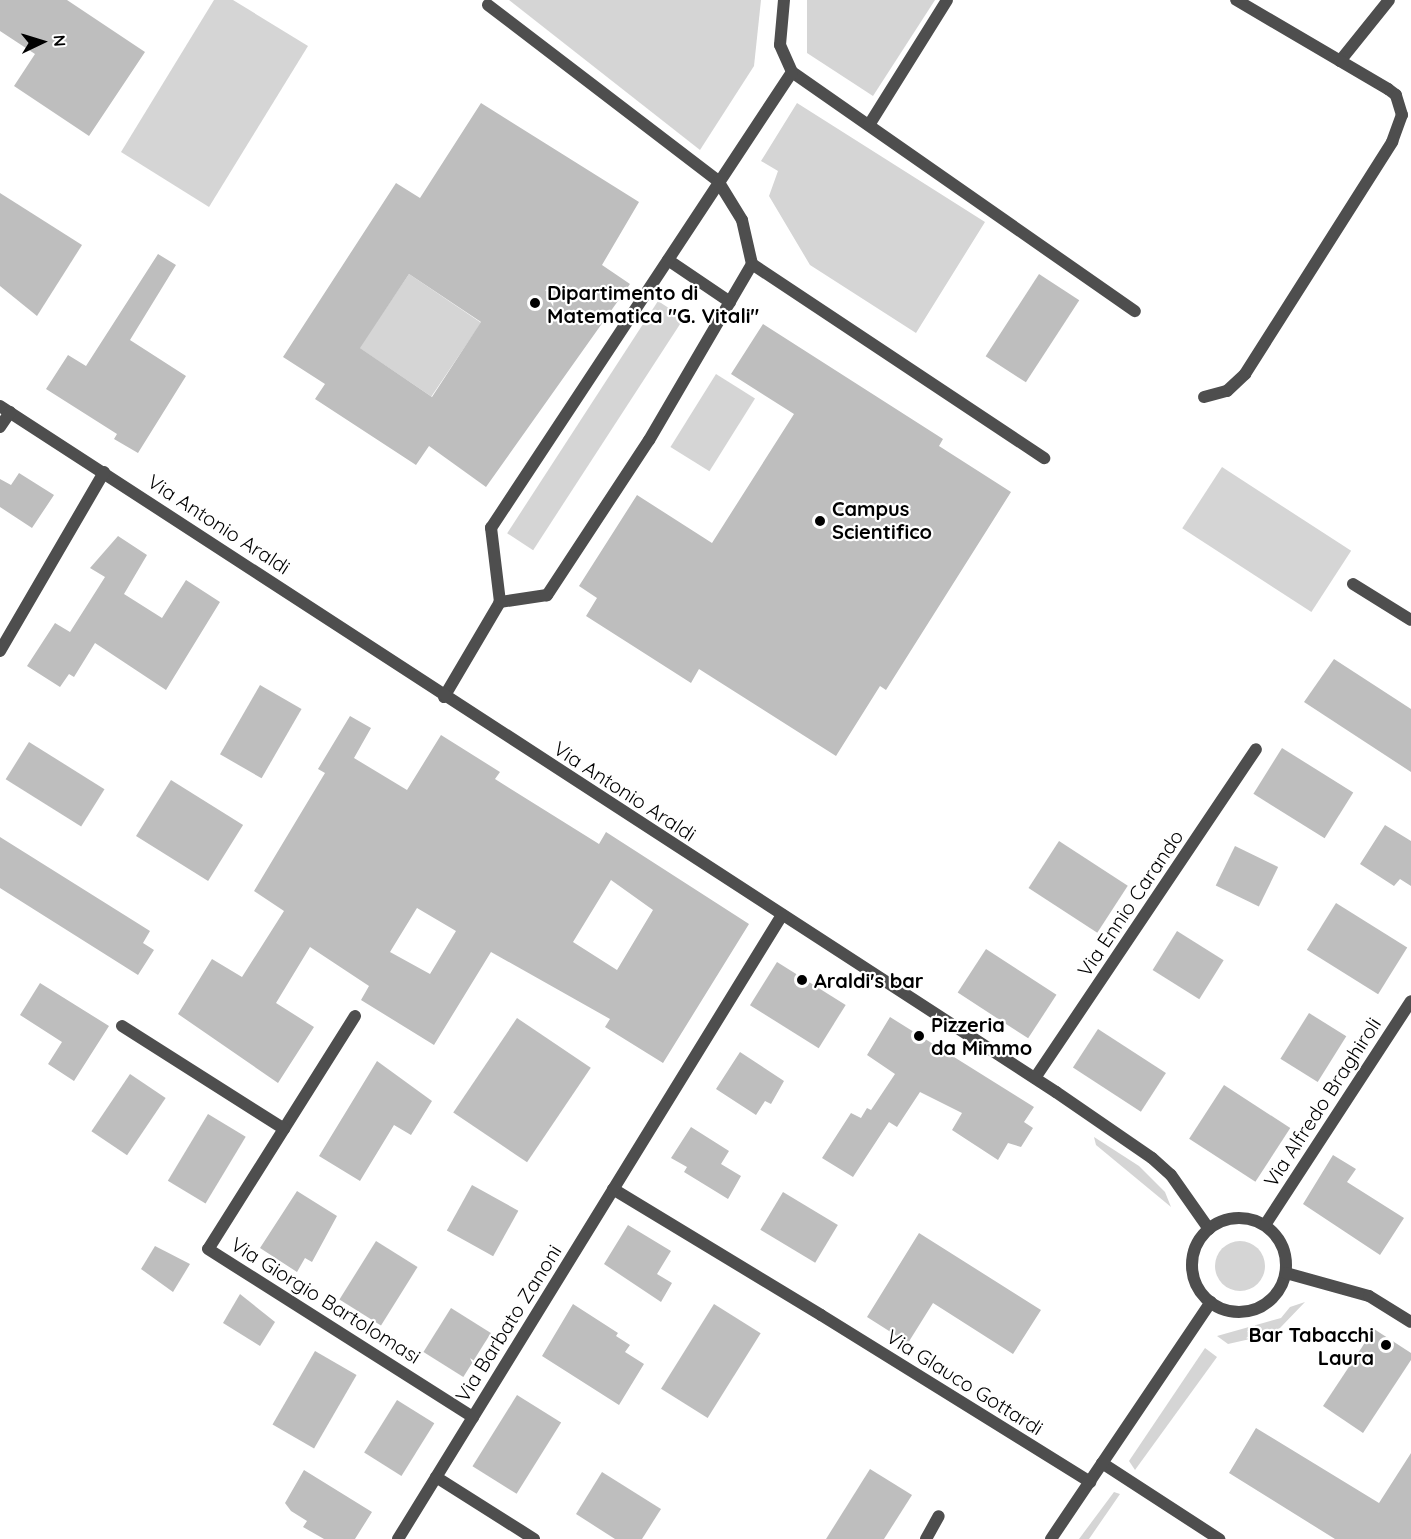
<!DOCTYPE html>
<html>
<head>
<meta charset="utf-8">
<style>
	body { margin:0 }
	#map { position:relative; width:1411px; height:1539px; overflow:hidden; background:#fff; font-family:Quicksand,sans-serif }
	div>[style] { position:absolute }
	.green>* { inset:0; background:#d5d5d5; transform-origin:0 0 }
	.round { border-radius:50% }
	.building>* { inset:0; background:#bebebe; transform-origin:0 0 }
	.service>* { height:12px; margin:-6px; padding:0 6px; transform-origin:6px; border-radius:6px; background:#4e4e4e }
	.minor>* { height:12px; margin:-6px; padding:0 6px; transform-origin:6px; border-radius:6px; background:#4e4e4e }
	.minor>.ring { margin:-6px; padding:0; box-sizing:content-box; background:none; border:12px solid #4e4e4e; border-radius:50% }
	.dots>* { width:16px; height:16px; translate:-50% -50%; box-sizing:border-box; border:3px solid #fff; border-radius:50% }
	span { translate:-50% -50%; white-space:nowrap; text-align:center; line-height:1.15; -webkit-text-stroke:4.5px #fff; paint-order:stroke }
	.poi-label { font-size:20px; color:#000; font-weight:700 }
	.left { translate:0 -50%; text-align:left }
	.right { translate:-100% -50%; text-align:right }
	.street-label { font-size:20px; color:#000 }
	.north { position:absolute; left:12px; top:12px; width:60px; height:60px; -webkit-text-stroke:4px #fff; paint-order:stroke; rotate:86deg; font-size:16px; font-weight:700; line-height:24px; text-align:center; color:#000 }
	.north::after { content:''; display:block; margin:auto; width:21px; height:27px; background:#000; clip-path:polygon(50% 0,100% 100%,50% 72%,0 100%) }
</style>
</head>
<body>
<div id="map">
	<div class="green">
		<i style="clip-path:polygon(214px 0,233px 0,308px 46px,209px 207px,121px 152px)"></i>
		<i style="clip-path:polygon(509px 0,761px 0,754px 66px,700px 150px)"></i>
		<i style="clip-path:polygon(807px 0,935px 0,873px 96px,807px 53px)"></i>
		<i style="clip-path:polygon(797px 103px,985px 222px,916px 333px,810px 265px,769px 196px,778px 171px,761px 161px)"></i>
		<i style="left:409px;top:274px;width:87px;height:89px;rotate:34deg"></i>
		<i style="left:658px;top:301px;width:31px;height:277px;rotate:33deg"></i>
		<i style="left:716px;top:374px;width:46px;height:86px;rotate:32deg"></i>
		<i style="left:1222px;top:467px;width:154px;height:73px;rotate:33deg"></i>
		<i style="clip-path:polygon(1094px 1137px,1139px 1166px,1165px 1192px,1171px 1207px,1096px 1145px)"></i>
		<i class="round" style="left:1215px;top:1241px;width:50px;height:50px"></i>
		<i style="clip-path:polygon(1305px 1302px,1280px 1328px,1259px 1337px,1228px 1344px,1217px 1336px,1281px 1318px,1290px 1307px)"></i>
		<i style="clip-path:polygon(1205px 1348px,1217px 1357px,1135px 1470px,1129px 1461px)"></i>
		<i style="clip-path:polygon(1114px 1492px,1120px 1494px,1089px 1539px,1079px 1539px)"></i>
	</div>
	<div class="building">
		<i style="clip-path:polygon(0 0,67px 0,145px 52px,89px 136px,14px 86px,35px 54px,0 31px)"></i>
		<i style="clip-path:polygon(evenodd,481px 103px,639px 202px,602px 265px,630px 284px,486px 487px,429px 446px,416px 465px,315px 399px,325px 384px,283px 357px,396px 183px,420px 198px,481px 103px,409px 274px,481px 322px,432px 397px,360px 348px,409px 274px)"></i>
		<i style="clip-path:polygon(0 193px,82px 245px,37px 316px,0 286px)"></i>
		<i style="clip-path:polygon(158px 254px,176px 265px,130px 340px,186px 376px,138px 453px,114px 439px,117px 434px,46px 389px,68px 355px,86px 366px)"></i>
		<i style="left:1039px;top:274px;width:48px;height:98px;rotate:33deg"></i>
		<i style="clip-path:polygon(763px 324px,943px 439px,939px 446px,1011px 492px,886px 690px,880px 686px,836px 756px,699px 669px,691px 683px,586px 616px,597px 598px,579px 586px,637px 495px,712px 543px,794px 414px,731px 374px)"></i>
		<i style="clip-path:polygon(19px 473px,54px 495px,32px 528px,0 507px,0 479px,11px 485px)"></i>
		<i style="clip-path:polygon(118px 536px,147px 555px,124px 594px,162px 618px,186px 580px,220px 602px,166px 690px,95px 643px,74px 677px,69px 674px,60px 687px,27px 666px,55px 623px,70px 632px,105px 577px,90px 568px)"></i>
		<i style="clip-path:polygon(1334px 659px,1411px 709px,1411px 772px,1304px 702px)"></i>
		<i style="left:260px;top:685px;width:48px;height:80px;rotate:30deg"></i>
		<i style="clip-path:polygon(evenodd,350px 716px,371px 728px,354px 758px,407px 790px,441px 735px,500px 772px,495px 779px,599px 844px,606px 832px,749px 924px,663px 1063px,605px 1027px,610px 1019px,491px 952px,434px 1045px,361px 1000px,369px 986px,310px 947px,276px 1003px,314px 1027px,278px 1083px,178px 1014px,212px 959px,242px 977px,284px 911px,254px 891px,325px 773px,318px 769px,350px 716px,611px 880px,653px 910px,617px 970px,573px 942px,611px 880px,350px 716px,417px 908px,456px 931px,430px 974px,390px 952px,417px 908px)"></i>
		<i style="left:29px;top:742px;width:89px;height:44px;rotate:32deg"></i>
		<i style="left:1282px;top:748px;width:84px;height:54px;rotate:32deg"></i>
		<i style="left:171px;top:780px;width:85px;height:66px;rotate:32deg"></i>
		<i style="clip-path:polygon(1385px 825px,1411px 841px,1411px 886px,1400px 879px,1394px 886px,1360px 864px)"></i>
		<i style="clip-path:polygon(0 837px,150px 931px,143px 943px,154px 950px,138px 975px,0 888px)"></i>
		<i style="left:1059px;top:841px;width:82px;height:56px;rotate:33deg"></i>
		<i style="left:1235px;top:846px;width:48px;height:44px;rotate:26deg"></i>
		<i style="left:1336px;top:903px;width:84px;height:55px;rotate:32deg"></i>
		<i style="left:1177px;top:931px;width:55px;height:46px;rotate:32deg"></i>
		<i style="left:986px;top:949px;width:84px;height:52px;rotate:33deg"></i>
		<i style="left:777px;top:962px;width:81px;height:51px;rotate:32deg"></i>
		<i style="clip-path:polygon(40px 983px,109px 1026px,74px 1081px,48px 1064px,62px 1042px,20px 1015px)"></i>
		<i style="left:1309px;top:1013px;width:44px;height:54px;rotate:32deg"></i>
		<i style="clip-path:polygon(890px 1017px,1034px 1107px,1024px 1122px,1033px 1128px,1021px 1147px,1008px 1143px,998px 1160px,952px 1130px,962px 1113px,920px 1092px,897px 1127px,889px 1122px,853px 1177px,822px 1158px,851px 1113px,861px 1118px,867px 1108px,871px 1110px,895px 1074px,867px 1055px)"></i>
		<i style="left:517px;top:1018px;width:89px;height:114px;rotate:34deg"></i>
		<i style="left:1098px;top:1029px;width:81px;height:46px;rotate:33deg"></i>
		<i style="clip-path:polygon(740px 1052px,784px 1081px,771px 1104px,765px 1101px,756px 1115px,716px 1089px)"></i>
		<i style="clip-path:polygon(377px 1061px,432px 1101px,411px 1135px,394px 1125px,360px 1181px,319px 1156px)"></i>
		<i style="left:130px;top:1074px;width:43px;height:69px;rotate:34deg"></i>
		<i style="left:1224px;top:1085px;width:79px;height:64px;rotate:33deg"></i>
		<i style="left:208px;top:1114px;width:44px;height:78px;rotate:31deg"></i>
		<i style="clip-path:polygon(691px 1127px,729px 1151px,721px 1164px,741px 1176px,728px 1199px,684px 1172px,687px 1167px,671px 1158px)"></i>
		<i style="clip-path:polygon(1333px 1155px,1356px 1169px,1347px 1182px,1404px 1218px,1380px 1255px,1303px 1204px)"></i>
		<i style="left:472px;top:1185px;width:53px;height:52px;rotate:29deg"></i>
		<i style="clip-path:polygon(297px 1191px,337px 1216px,312px 1262px,305px 1258px,297px 1272px,260px 1248px)"></i>
		<i style="left:783px;top:1192px;width:64px;height:44px;rotate:31deg"></i>
		<i style="clip-path:polygon(628px 1225px,671px 1251px,657px 1274px,672px 1283px,661px 1302px,604px 1264px)"></i>
		<i style="clip-path:polygon(919px 1233px,1041px 1310px,1013px 1354px,933px 1303px,908px 1343px,867px 1317px)"></i>
		<i style="left:376px;top:1241px;width:49px;height:69px;rotate:32deg"></i>
		<i style="clip-path:polygon(155px 1246px,190px 1264px,173px 1292px,141px 1269px)"></i>
		<i style="clip-path:polygon(240px 1294px,275px 1322px,260px 1346px,223px 1323px)"></i>
		<i style="clip-path:polygon(573px 1304px,618px 1333px,616px 1336px,630px 1345px,625px 1352px,644px 1364px,619px 1405px,542px 1356px)"></i>
		<i style="left:714px;top:1304px;width:55px;height:100px;rotate:32deg"></i>
		<i style="left:451px;top:1308px;width:47px;height:52px;rotate:32deg"></i>
		<i style="clip-path:polygon(1374px 1329px,1411px 1353px,1411px 1360px,1363px 1433px,1323px 1406px)"></i>
		<i style="left:315px;top:1351px;width:48px;height:85px;rotate:30deg"></i>
		<i style="left:517px;top:1395px;width:52px;height:84px;rotate:32deg"></i>
		<i style="left:397px;top:1400px;width:44px;height:62px;rotate:32deg"></i>
		<i style="clip-path:polygon(1256px 1428px,1379px 1503px,1411px 1453px,1411px 1539px,1335px 1539px,1229px 1473px)"></i>
		<i style="clip-path:polygon(870px 1469px,912px 1495px,884px 1539px,826px 1539px)"></i>
		<i style="clip-path:polygon(304px 1470px,372px 1512px,355px 1539px,324px 1539px,303px 1527px,307px 1521px,291px 1511px,285px 1503px)"></i>
		<i style="clip-path:polygon(602px 1472px,661px 1509px,642px 1539px,615px 1539px,576px 1514px)"></i>
	</div>
	<div class="service">
		<i style="left:784px;top:0;width:45px;rotate:95.1deg"></i>
		<i style="left:780px;top:45px;width:30px;rotate:66deg"></i>
		<i style="left:792px;top:72px;width:418px;rotate:34.9deg"></i>
		<i style="left:488px;top:5px;width:290px;rotate:37.4deg"></i>
		<i style="left:718px;top:181px;width:46px;rotate:58.4deg"></i>
		<i style="left:742px;top:220px;width:45px;rotate:77.2deg"></i>
		<i style="left:752px;top:264px;width:204px;rotate:120.3deg"></i>
		<i style="left:649px;top:440px;width:186px;rotate:123.3deg"></i>
		<i style="left:547px;top:595px;width:48px;rotate:171.5deg"></i>
		<i style="left:1340px;top:61px;width:78px;rotate:-51.2deg"></i>
		<i style="left:869px;top:125px;width:147px;rotate:-58deg"></i>
		<i style="left:668px;top:260px;width:75px;rotate:34.1deg"></i>
		<i style="left:752px;top:264px;width:351px;rotate:33.6deg"></i>
		<i style="left:1204px;top:397px;width:24px;rotate:-15deg"></i>
		<i style="left:1227px;top:391px;width:25px;rotate:-43deg"></i>
		<i style="left:1245px;top:374px;width:275px;rotate:-57.6deg"></i>
		<i style="left:1392px;top:142px;width:29px;rotate:-70deg"></i>
		<i style="left:1402px;top:115px;width:21px;rotate:-107deg"></i>
		<i style="left:1396px;top:95px;width:10px;rotate:-143deg"></i>
		<i style="left:1388px;top:89px;width:176px;rotate:-149.6deg"></i>
		<i style="left:1353px;top:584px;width:68px;rotate:31.8deg"></i>
		<i style="left:444px;top:697px;width:110px;rotate:-59.5deg"></i>
		<i style="left:500px;top:602px;width:75px;rotate:-96.9deg"></i>
		<i style="left:491px;top:528px;width:546px;rotate:-56.57deg"></i>
		<i style="left:613px;top:1189px;width:243px;rotate:31.2deg"></i>
		<i style="left:926px;top:1539px;width:26px;rotate:-61deg"></i>
	</div>
	<div class="minor">
		<i style="left:0;top:406px;width:1259px;rotate:33.01deg"></i>
		<i style="left:1056px;top:1092px;width:116px;rotate:34.5deg"></i>
		<i style="left:1152px;top:1158px;width:25px;rotate:42deg"></i>
		<i style="left:1171px;top:1175px;width:66px;rotate:54.9deg"></i>
		<i style="left:0;top:427px;width:18px;rotate:-56deg"></i>
		<i style="left:0;top:651px;width:207px;rotate:-59.8deg"></i>
		<i style="left:355px;top:1016px;width:275px;rotate:122.2deg"></i>
		<i style="left:208px;top:1249px;width:314px;rotate:32.4deg"></i>
		<i style="left:122px;top:1026px;width:192px;rotate:32.4deg"></i>
		<i style="left:1035px;top:1078px;width:396px;rotate:-56.1deg"></i>
		<i class="ring" style="left:1192px;top:1218px;width:82px;height:82px"></i>
		<i style="left:1265px;top:1225px;width:267px;rotate:-56.9deg"></i>
		<i style="left:1286px;top:1273px;width:86px;rotate:15.5deg"></i>
		<i style="left:1369px;top:1296px;width:49px;rotate:31.8deg"></i>
		<i style="left:821px;top:1315px;width:317px;rotate:31.8deg"></i>
		<i style="left:1102px;top:1463px;width:140px;rotate:33deg"></i>
		<i style="left:436px;top:1477px;width:116px;rotate:32.3deg"></i>
		<i style="left:398px;top:1539px;width:733px;rotate:-58.39deg"></i>
		<i style="left:1051px;top:1539px;width:286px;rotate:-56deg"></i>
	</div>
	<div class="dots">
		<i style="left:535px;top:303px;background:#000"></i>
		<i style="left:820px;top:521px;background:#000"></i>
		<i style="left:802px;top:980px;background:#000"></i>
		<i style="left:919px;top:1036px;background:#000"></i>
		<i style="left:1386px;top:1345px;background:#000"></i>
	</div>
	<div class="poi-label">
		<span class="left" style="left:547px;top:304px">Dipartimento di<br>Matematica "G. Vitali"</span>
		<span class="left" style="left:832px;top:520px">Campus<br>Scientifico</span>
		<span class="left" style="left:814px;top:980px">Araldi's bar</span>
		<span class="left" style="left:931px;top:1036px">Pizzeria<br>da Mimmo</span>
		<span class="right" style="left:1374px;top:1346px">Bar Tabacchi<br>Laura</span>
	</div>
	<div class="street-label">
		<span style="left:219px;top:524px;rotate:33deg">Via Antonio Araldi</span>
		<span style="left:625px;top:791px;rotate:33deg">Via Antonio Araldi</span>
		<span style="left:1130px;top:903px;rotate:-56deg">Via Ennio Carando</span>
		<span style="left:1322px;top:1102px;rotate:-57deg">Via Alfredo Braghiroli</span>
		<span style="left:326px;top:1300px;rotate:32deg">Via Giorgio Bartolomasi</span>
		<span style="left:508px;top:1323px;rotate:-58deg">Via Barbato Zanoni</span>
		<span style="left:965px;top:1382px;rotate:32deg">Via Glauco Gottardi</span>
	</div>
	<div class="north">N</div>
</div>
</body>
</html>
